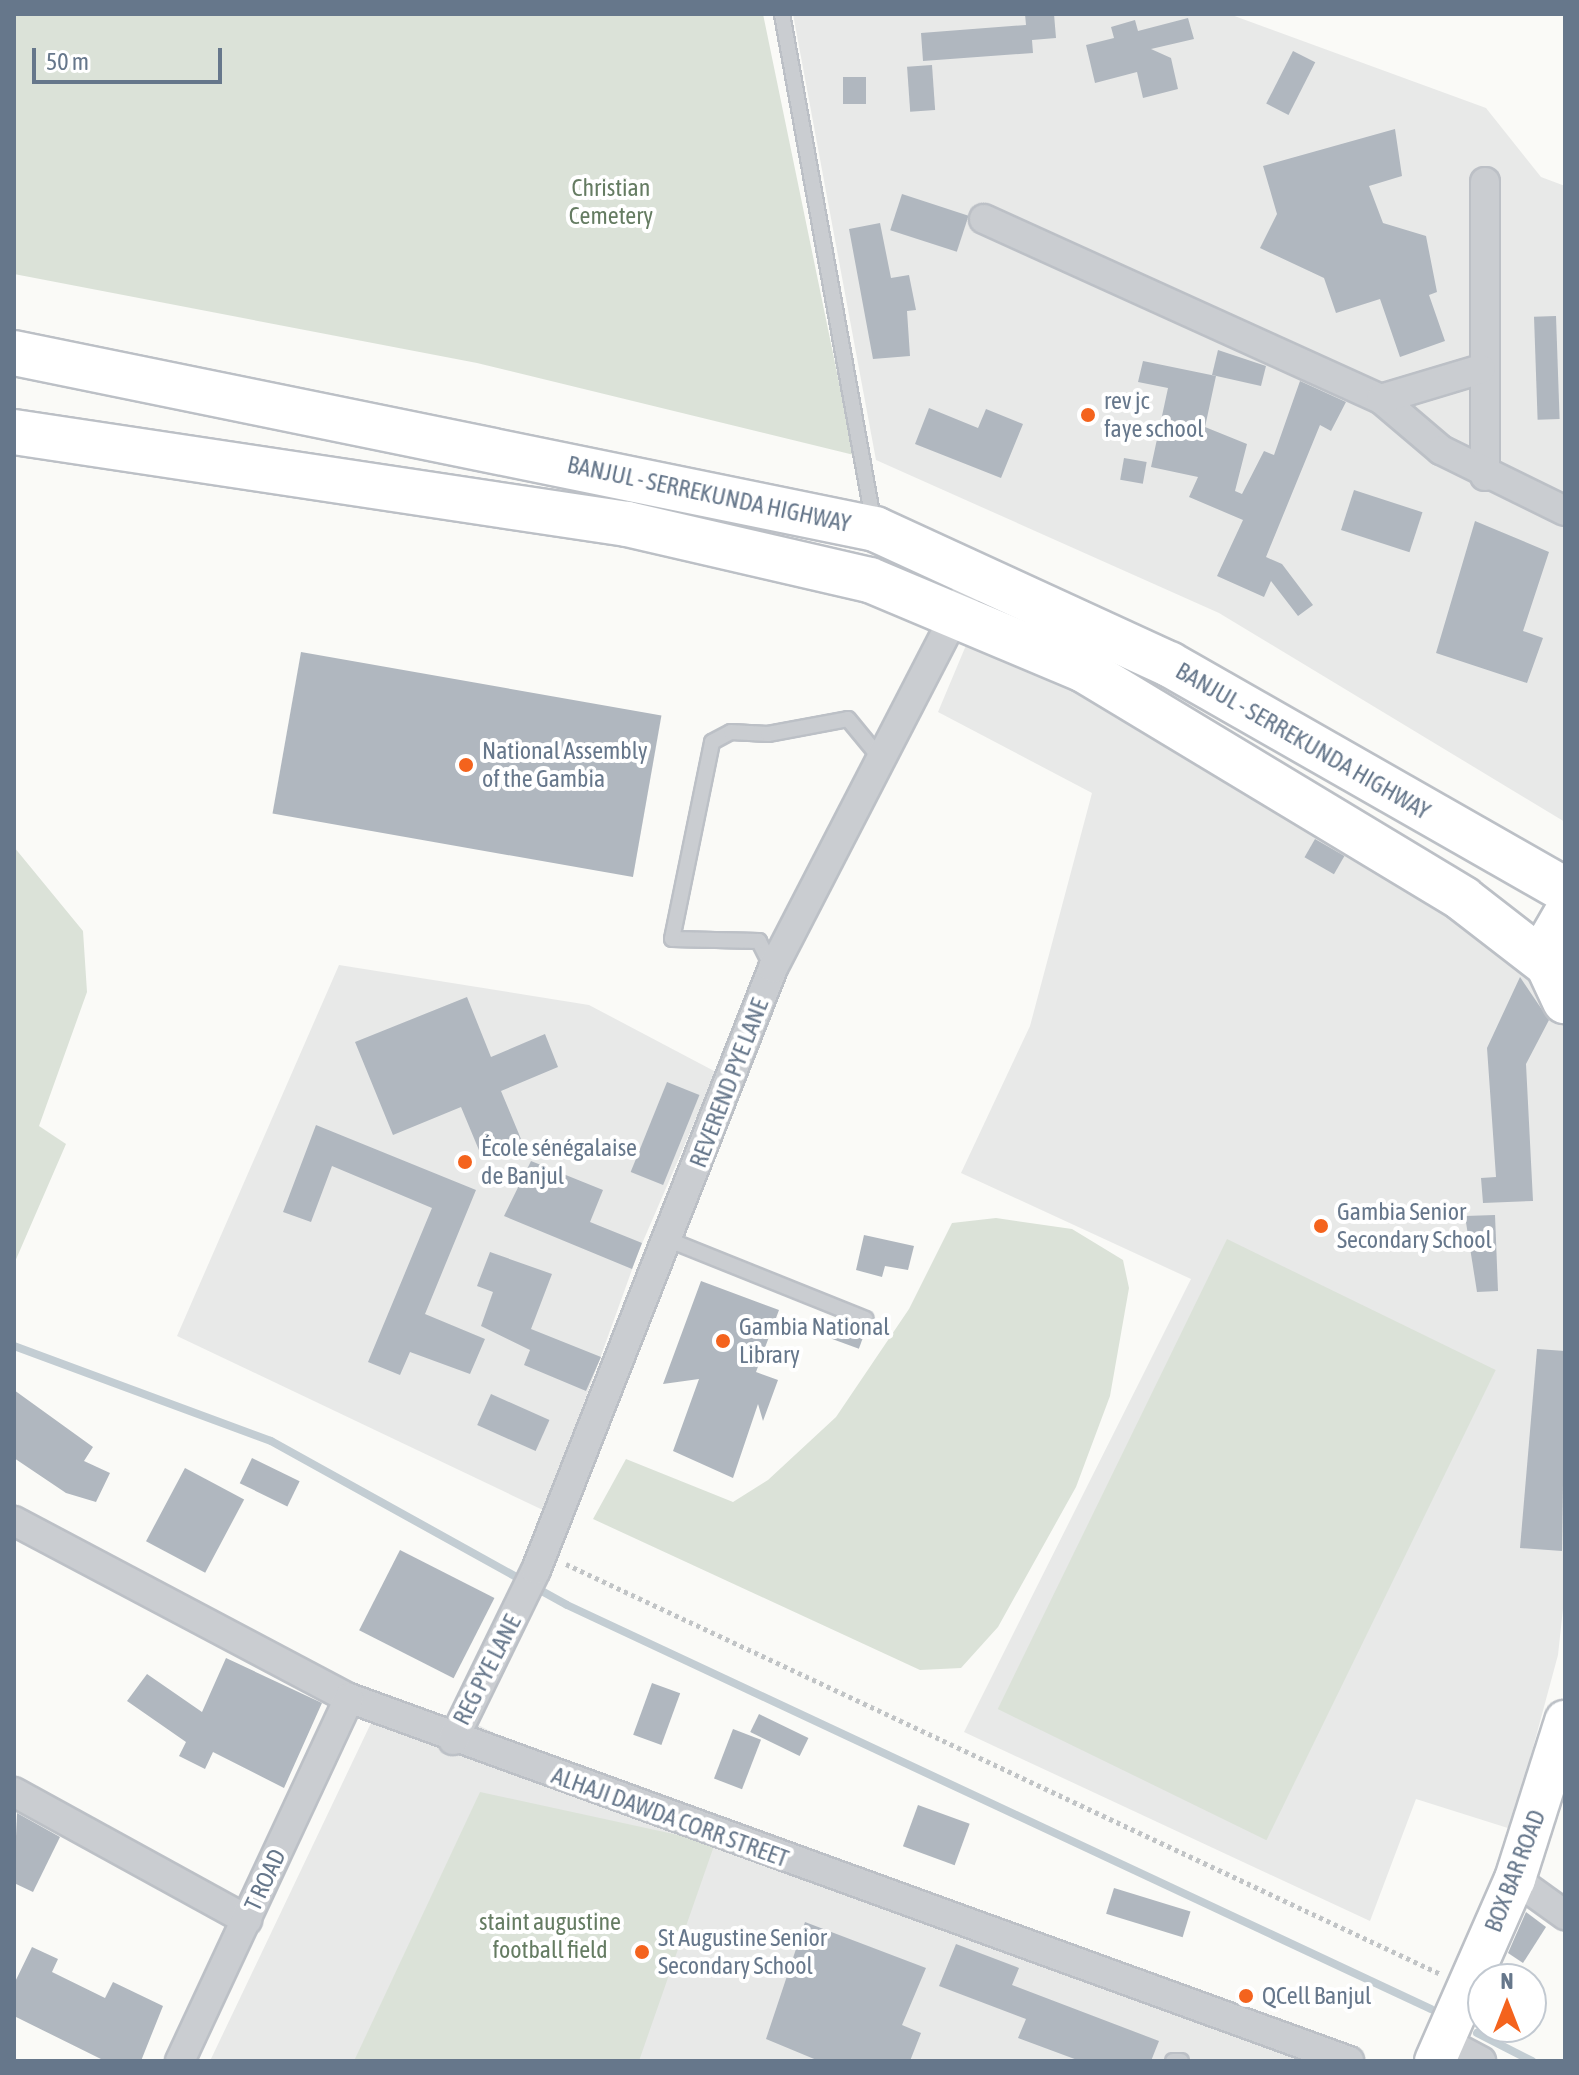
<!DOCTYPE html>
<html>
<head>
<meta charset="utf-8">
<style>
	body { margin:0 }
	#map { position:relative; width:1579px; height:2075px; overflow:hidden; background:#fafaf7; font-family:"Asap Condensed",sans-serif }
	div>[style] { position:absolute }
	.built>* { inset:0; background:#e8e9e8 }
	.green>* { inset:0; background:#dbe2d8; transform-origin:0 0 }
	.stream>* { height:8px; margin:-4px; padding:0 4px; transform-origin:4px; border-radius:4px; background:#c3cdd3 }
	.building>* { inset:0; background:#b0b7bf; transform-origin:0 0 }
	.path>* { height:5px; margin-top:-2.5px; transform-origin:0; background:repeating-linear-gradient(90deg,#c1c4c6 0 4px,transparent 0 8px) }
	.roads { filter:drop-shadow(2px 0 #bcc0c6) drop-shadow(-2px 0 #bcc0c6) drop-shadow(0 2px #bcc0c6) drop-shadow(0 -2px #bcc0c6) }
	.lane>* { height:14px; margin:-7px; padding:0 7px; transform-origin:7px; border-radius:7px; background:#cacdd1 }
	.street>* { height:28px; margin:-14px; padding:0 14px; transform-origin:14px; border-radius:14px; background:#cacdd1 }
	.secondary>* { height:40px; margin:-20px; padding:0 20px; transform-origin:20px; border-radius:20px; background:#fff }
	.highway>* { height:44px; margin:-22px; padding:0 22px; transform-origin:22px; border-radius:22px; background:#fff }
	.dots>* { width:22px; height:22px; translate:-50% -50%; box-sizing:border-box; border:4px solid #fff; border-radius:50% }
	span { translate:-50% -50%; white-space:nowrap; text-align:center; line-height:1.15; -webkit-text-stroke:8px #fff; paint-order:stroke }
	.park-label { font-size:24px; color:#657c62 }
	.poi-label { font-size:24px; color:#66778b }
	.left { translate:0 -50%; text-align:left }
	.street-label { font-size:24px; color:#66778b }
	.frame { position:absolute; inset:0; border:16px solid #66778b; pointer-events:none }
	.north { position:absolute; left:1467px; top:1963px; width:80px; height:80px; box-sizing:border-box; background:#fff; border:2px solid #c2c9d1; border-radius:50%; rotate:0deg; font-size:22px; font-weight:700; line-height:32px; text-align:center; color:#66778b }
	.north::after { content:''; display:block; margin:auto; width:28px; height:36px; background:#f4631d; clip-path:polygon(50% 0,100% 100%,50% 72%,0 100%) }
	.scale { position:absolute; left:32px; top:48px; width:190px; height:36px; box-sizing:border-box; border:4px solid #66778b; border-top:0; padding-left:10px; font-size:24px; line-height:28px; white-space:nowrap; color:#66778b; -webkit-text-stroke:6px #fff; paint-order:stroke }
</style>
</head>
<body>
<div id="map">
	<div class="built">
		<i style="clip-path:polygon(793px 14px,1229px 14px,1486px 108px,1541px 177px,1565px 186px,1565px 822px,1219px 613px,876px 460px)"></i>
		<i style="clip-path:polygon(972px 631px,1253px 773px,1522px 953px,1559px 1008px,1565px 1028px,1565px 1590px,1558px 1655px,1511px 1829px,1416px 1799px,1370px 1921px,964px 1732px,1191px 1279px,961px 1173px,1030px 1026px,1092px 793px,938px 712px)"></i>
		<i style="clip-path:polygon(339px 965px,589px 1005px,716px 1072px,638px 1253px,545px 1511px,177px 1336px)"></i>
		<i style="clip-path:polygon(458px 1715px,715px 1843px,1327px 2061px,210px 2061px,372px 1721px)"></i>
	</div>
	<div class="green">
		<i style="clip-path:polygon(14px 14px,763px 14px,854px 455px,477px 363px,14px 274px)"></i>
		<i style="clip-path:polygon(14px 847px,83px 931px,87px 992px,39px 1126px,66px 1144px,14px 1264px)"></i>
		<i style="clip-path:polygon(996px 1218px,1072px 1229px,1123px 1260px,1129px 1288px,1110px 1396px,1076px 1487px,998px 1627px,961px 1668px,920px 1670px,593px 1519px,626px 1459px,733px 1502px,768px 1480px,836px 1417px,909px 1309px,952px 1223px)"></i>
		<i style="left:1227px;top:1239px;width:299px;height:523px;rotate:26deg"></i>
		<i style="clip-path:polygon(480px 1792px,715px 1843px,639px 2061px,354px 2061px)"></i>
	</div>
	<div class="stream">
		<i style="left:14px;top:1346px;width:274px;rotate:20.3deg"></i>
		<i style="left:271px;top:1441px;width:338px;rotate:29deg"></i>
		<i style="left:567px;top:1605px;width:954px;rotate:25.06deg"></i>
		<i style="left:1477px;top:2033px;width:62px;rotate:27deg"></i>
	</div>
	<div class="building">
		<i style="clip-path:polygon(1025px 14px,1054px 14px,1056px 38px,1032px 40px,1033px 53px,923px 61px,921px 33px,1026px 25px)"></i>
		<i style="clip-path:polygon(1188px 18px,1194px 39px,1151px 49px,1171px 58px,1178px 89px,1143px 98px,1137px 72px,1095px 83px,1086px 45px,1114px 38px,1111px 27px,1135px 20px,1138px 31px)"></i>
		<i style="left:1293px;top:51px;width:25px;height:59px;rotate:27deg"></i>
		<i style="left:932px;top:65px;width:45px;height:25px;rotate:86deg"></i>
		<i style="left:843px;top:77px;width:23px;height:27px"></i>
		<i style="clip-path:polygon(1395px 129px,1402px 176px,1369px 186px,1383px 223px,1426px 236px,1437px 292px,1429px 295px,1445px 341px,1400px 357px,1380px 299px,1336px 313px,1324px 278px,1260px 248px,1277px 214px,1263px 166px)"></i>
		<i style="left:902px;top:194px;width:70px;height:38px;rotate:18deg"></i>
		<i style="clip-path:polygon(880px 223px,891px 278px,909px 275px,916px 310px,907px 311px,910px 356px,873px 359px,849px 229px)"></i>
		<i style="left:1556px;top:316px;width:103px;height:22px;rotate:88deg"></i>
		<i style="clip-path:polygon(1218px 350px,1266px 366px,1261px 386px,1212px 375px)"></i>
		<i style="clip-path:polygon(1143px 361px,1216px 376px,1205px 427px,1247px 444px,1235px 491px,1242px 494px,1264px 451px,1274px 455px,1300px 381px,1346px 402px,1331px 431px,1320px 425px,1266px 557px,1282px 564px,1313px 605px,1298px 616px,1271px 581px,1264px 597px,1217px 576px,1243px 520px,1189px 497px,1198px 477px,1151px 467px,1168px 388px,1138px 382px)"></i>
		<i style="clip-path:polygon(929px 408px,978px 428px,986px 409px,1023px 424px,1001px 478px,915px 444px)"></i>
		<i style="left:1124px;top:458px;width:23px;height:22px;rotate:10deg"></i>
		<i style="left:1354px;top:490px;width:72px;height:42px;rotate:18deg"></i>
		<i style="clip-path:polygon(1475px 521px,1549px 552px,1523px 631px,1543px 638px,1527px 683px,1436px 653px)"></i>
		<i style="left:301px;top:652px;width:366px;height:164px;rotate:10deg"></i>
		<i style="left:1315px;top:839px;width:34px;height:21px;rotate:30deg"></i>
		<i style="clip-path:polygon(1520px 977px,1549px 1020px,1526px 1064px,1533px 1201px,1483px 1203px,1481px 1178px,1496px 1177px,1487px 1048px)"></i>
		<i style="clip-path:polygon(467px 997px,491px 1057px,545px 1034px,558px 1067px,501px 1091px,521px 1139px,481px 1155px,461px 1107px,393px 1135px,355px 1042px)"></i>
		<i style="left:667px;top:1082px;width:35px;height:97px;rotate:22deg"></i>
		<i style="clip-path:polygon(316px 1125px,476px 1190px,425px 1314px,485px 1339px,470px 1374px,410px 1352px,400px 1375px,368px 1362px,432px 1208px,332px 1166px,311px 1222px,283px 1212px)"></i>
		<i style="clip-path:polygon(531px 1161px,603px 1190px,590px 1222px,642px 1243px,632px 1269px,504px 1216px)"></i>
		<i style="clip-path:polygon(1495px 1215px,1498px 1291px,1477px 1292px,1465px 1216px)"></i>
		<i style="clip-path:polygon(864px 1235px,914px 1246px,908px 1270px,885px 1266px,882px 1277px,856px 1270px)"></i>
		<i style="clip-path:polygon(490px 1252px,552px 1274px,531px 1329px,601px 1357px,586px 1391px,524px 1365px,530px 1350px,481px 1326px,493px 1292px,477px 1286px)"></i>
		<i style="clip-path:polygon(701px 1281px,779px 1310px,756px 1372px,778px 1380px,763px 1421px,758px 1404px,733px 1478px,673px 1451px,699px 1379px,663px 1384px)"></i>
		<i style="left:836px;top:1318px;width:32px;height:21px;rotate:20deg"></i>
		<i style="clip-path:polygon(1537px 1349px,1565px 1351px,1562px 1551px,1520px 1548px)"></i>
		<i style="clip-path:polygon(14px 1390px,93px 1447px,84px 1461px,110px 1473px,96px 1502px,66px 1493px,14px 1458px)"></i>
		<i style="left:491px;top:1394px;width:64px;height:34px;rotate:24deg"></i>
		<i style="left:252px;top:1458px;width:53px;height:28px;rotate:26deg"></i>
		<i style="left:185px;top:1468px;width:67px;height:83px;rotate:28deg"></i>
		<i style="left:400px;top:1550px;width:106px;height:90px;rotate:27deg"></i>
		<i style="clip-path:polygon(226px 1658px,322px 1703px,284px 1788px,213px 1752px,205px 1769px,179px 1756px,186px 1742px,127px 1701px,147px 1674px,202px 1712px)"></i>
		<i style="left:652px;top:1683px;width:30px;height:55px;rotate:20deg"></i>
		<i style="left:759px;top:1714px;width:55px;height:20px;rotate:26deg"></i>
		<i style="left:733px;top:1729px;width:30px;height:53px;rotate:21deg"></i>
		<i style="left:918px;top:1805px;width:55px;height:44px;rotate:20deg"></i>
		<i style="clip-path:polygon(17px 1813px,60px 1837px,33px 1892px,14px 1883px)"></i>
		<i style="left:1114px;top:1888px;width:80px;height:27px;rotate:17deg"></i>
		<i style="clip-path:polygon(1526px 1912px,1546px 1927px,1523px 1963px,1508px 1953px)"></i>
		<i style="clip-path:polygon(805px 1922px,926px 1968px,902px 2025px,921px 2033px,910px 2061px,819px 2061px,766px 2039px)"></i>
		<i style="clip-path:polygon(956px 1944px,1019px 1968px,1012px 1985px,1159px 2041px,1151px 2061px,1080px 2061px,1018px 2038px,1026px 2019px,939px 1986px)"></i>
		<i style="clip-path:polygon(32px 1947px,58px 1959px,52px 1972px,105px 1998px,113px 1982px,163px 2006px,141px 2061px,105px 2061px,14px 2016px,14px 1984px)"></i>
	</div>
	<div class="path">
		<i style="left:566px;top:1564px;width:966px;rotate:25.11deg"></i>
	</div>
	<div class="roads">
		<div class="lane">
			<i style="left:782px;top:14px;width:519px;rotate:79.79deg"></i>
			<i style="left:772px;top:967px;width:29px;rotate:-117deg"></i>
			<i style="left:759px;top:941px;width:87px;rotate:-178.7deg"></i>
			<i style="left:672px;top:939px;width:201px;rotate:-78.5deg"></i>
			<i style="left:712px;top:742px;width:21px;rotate:-28deg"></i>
			<i style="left:731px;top:732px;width:37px;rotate:3deg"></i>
			<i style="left:768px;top:734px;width:81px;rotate:-10.6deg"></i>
			<i style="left:848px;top:719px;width:50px;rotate:50.6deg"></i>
			<i style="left:667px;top:1239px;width:214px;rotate:21.9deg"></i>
			<i style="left:1173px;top:2061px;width:8px"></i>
		</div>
		<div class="street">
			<i style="left:1485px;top:182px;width:294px;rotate:90deg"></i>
			<i style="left:984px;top:219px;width:436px;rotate:24.4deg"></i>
			<i style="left:1381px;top:399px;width:79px;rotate:40.4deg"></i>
			<i style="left:1441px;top:450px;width:138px;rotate:26.2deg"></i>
			<i style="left:1381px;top:399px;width:104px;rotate:-16.7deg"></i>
			<i style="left:14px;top:1521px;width:379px;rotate:27.9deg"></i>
			<i style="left:349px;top:1698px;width:1064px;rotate:19.95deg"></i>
			<i style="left:453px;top:1740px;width:189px;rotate:-64deg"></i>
			<i style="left:536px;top:1570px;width:647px;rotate:-68.51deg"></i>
			<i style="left:773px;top:968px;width:445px;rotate:-62.7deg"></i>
			<i style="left:14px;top:1792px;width:266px;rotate:28.8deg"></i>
			<i style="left:1515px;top:1879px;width:62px;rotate:35.8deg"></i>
			<i style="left:1445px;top:2042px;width:41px;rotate:27.8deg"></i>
			<i style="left:180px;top:2061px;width:400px;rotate:-65deg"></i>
		</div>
		<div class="secondary">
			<i style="left:1435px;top:2061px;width:199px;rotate:-66.3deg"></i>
			<i style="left:1515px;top:1879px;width:166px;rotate:-72.4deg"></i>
		</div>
		<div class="highway">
			<i style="left:14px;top:353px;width:879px;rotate:11.55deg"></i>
			<i style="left:875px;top:529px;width:324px;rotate:24.7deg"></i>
			<i style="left:1169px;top:664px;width:456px;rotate:29.7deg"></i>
			<i style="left:14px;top:432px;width:620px;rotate:8.54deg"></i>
			<i style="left:627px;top:524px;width:249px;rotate:13deg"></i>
			<i style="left:870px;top:580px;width:232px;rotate:22.8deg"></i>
			<i style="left:1084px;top:670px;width:443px;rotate:31.1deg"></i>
			<i style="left:1463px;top:899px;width:108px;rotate:37.8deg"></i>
			<i style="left:1565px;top:916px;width:28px;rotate:120deg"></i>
			<i style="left:1551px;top:940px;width:25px;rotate:97deg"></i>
			<i style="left:1548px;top:965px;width:40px;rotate:65deg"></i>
		</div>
	</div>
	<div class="dots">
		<i style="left:1088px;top:415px;background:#f4631d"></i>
		<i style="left:466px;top:765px;background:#f4631d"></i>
		<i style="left:465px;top:1162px;background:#f4631d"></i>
		<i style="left:1321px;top:1226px;background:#f4631d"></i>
		<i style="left:723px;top:1341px;background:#f4631d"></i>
		<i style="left:642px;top:1952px;background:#f4631d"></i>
		<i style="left:1246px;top:1996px;background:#f4631d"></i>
	</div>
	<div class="park-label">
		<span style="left:611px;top:202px">Christian<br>Cemetery</span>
		<span style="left:550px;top:1936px">staint augustine<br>football field</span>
	</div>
	<div class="poi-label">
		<span class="left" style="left:1104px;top:415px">rev jc<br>faye school</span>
		<span class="left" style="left:482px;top:765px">National Assembly<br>of the Gambia</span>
		<span class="left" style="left:481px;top:1162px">École sénégalaise<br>de Banjul</span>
		<span class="left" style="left:1337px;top:1226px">Gambia Senior<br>Secondary School</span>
		<span class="left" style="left:739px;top:1341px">Gambia National<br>Library</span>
		<span class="left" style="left:658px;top:1952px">St Augustine Senior<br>Secondary School</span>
		<span class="left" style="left:1262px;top:1996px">QCell Banjul</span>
	</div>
	<div class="street-label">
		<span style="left:709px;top:494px;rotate:12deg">BANJUL - SERREKUNDA HIGHWAY</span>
		<span style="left:1303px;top:741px;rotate:30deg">BANJUL - SERREKUNDA HIGHWAY</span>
		<span style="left:729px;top:1083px;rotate:-69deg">REVEREND PYE LANE</span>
		<span style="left:487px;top:1670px;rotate:-63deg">REG PYE LANE</span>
		<span style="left:670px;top:1817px;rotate:20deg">ALHAJI DAWDA CORR STREET</span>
		<span style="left:1515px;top:1871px;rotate:-69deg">BOX BAR ROAD</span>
		<span style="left:265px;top:1880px;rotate:-65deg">T ROAD</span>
	</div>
	<div class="frame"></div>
	<div class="north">N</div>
	<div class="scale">50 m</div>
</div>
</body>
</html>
